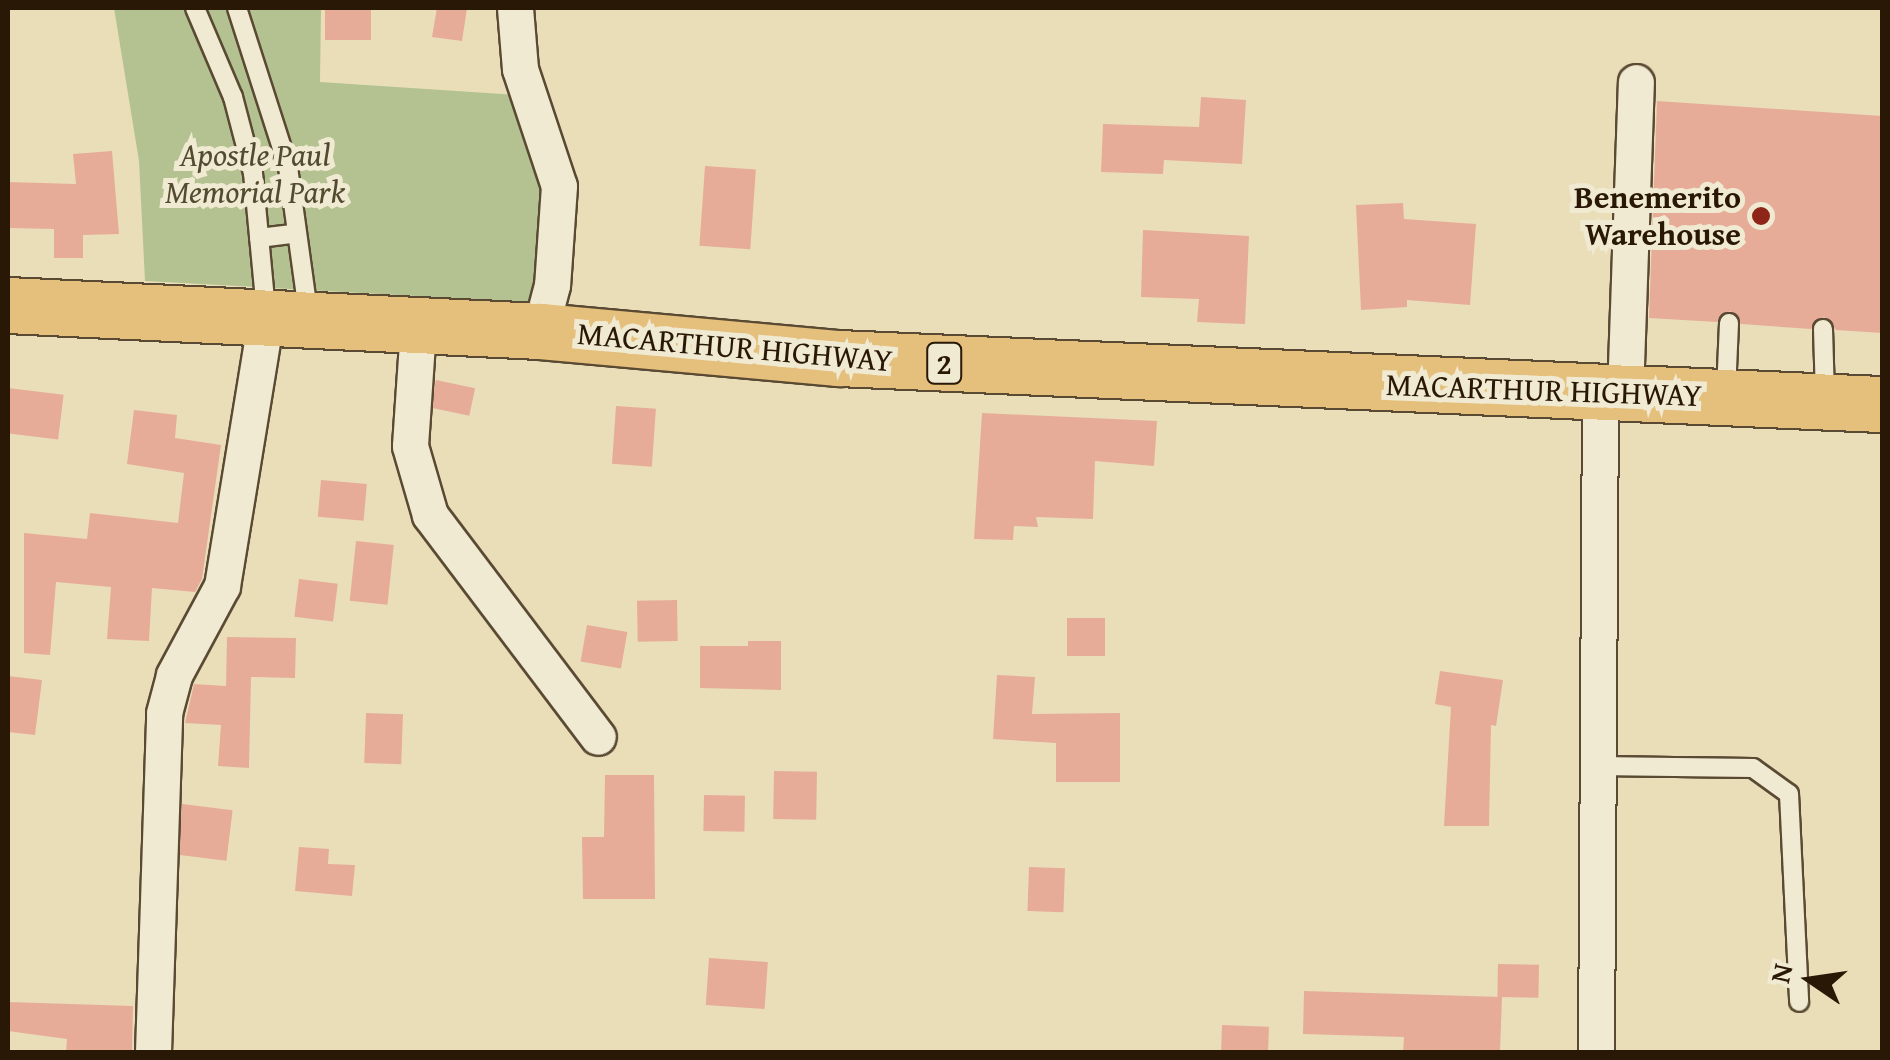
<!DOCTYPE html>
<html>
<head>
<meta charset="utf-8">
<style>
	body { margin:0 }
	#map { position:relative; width:1890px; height:1060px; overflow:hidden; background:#eadeb9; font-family:"Gentium Book Plus",serif }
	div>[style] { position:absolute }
	.green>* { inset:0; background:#b4c291 }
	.building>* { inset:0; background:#e6ac98; transform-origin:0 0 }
	.roads { filter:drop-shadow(2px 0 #5a4a33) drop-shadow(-2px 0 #5a4a33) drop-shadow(0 2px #5a4a33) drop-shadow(0 -2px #5a4a33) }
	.service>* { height:18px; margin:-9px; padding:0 9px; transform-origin:9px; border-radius:9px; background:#f1ead2 }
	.minor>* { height:35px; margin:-17.5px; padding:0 17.5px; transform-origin:17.5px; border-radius:17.5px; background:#f1ead2 }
	.trunk>* { height:55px; margin:-27.5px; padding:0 27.5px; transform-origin:27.5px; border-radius:27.5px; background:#e5bf7c }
	.dots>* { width:28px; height:28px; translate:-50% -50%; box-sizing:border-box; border:5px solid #f1ead2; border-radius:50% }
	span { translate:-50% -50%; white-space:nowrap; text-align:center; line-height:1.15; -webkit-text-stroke:10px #f1ead2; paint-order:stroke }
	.shield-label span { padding:2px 8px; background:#f1ead2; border:2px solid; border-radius:8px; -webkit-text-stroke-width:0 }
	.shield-label { font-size:30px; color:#2a1806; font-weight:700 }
	.park-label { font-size:32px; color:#534b30; font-style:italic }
	.poi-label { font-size:32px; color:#2a1806; font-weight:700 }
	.right { translate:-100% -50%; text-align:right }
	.street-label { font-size:32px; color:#2a1806 }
	.frame { position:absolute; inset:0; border:10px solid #2a1806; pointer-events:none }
	.north { position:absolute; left:1760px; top:930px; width:100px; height:100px; -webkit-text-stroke:8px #f1ead2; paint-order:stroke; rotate:283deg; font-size:28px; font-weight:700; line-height:40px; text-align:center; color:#2a1806 }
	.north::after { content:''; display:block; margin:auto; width:35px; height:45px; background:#2a1806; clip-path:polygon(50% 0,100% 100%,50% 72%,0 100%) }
</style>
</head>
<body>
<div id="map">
	<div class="green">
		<i style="clip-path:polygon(114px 8px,321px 8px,320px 82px,516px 95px,550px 183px,544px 303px,145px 281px,139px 161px)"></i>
	</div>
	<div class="building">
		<i style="left:325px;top:8px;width:46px;height:32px"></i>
		<i style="clip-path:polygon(437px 8px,467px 8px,462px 41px,432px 37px)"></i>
		<i style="clip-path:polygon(1201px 97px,1246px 100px,1242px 164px,1164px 160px,1163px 174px,1101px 172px,1103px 124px,1199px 127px)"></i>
		<i style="clip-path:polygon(1657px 101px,1882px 116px,1882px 333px,1836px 330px,1824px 317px,1811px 329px,1741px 324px,1730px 311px,1717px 322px,1649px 318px)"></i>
		<i style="clip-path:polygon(112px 151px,119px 234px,83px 235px,83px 258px,54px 258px,54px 229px,8px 228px,8px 182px,76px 184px,73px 154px)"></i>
		<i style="left:705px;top:166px;width:51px;height:80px;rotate:4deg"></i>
		<i style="clip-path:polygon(1403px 203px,1404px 219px,1476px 224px,1470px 305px,1407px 300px,1407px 307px,1361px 310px,1356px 205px)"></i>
		<i style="clip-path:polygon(1143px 230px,1249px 236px,1245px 324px,1197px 322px,1199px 299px,1141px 297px)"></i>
		<i style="left:436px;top:380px;width:40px;height:28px;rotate:12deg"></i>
		<i style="left:8px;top:388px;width:56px;height:45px;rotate:7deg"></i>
		<i style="left:616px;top:406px;width:40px;height:58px;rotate:4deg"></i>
		<i style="clip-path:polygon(134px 410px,177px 415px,175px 438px,221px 445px,202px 579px,195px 592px,152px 588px,149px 641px,107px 639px,111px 587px,56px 582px,50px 655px,24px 653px,24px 533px,87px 539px,90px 513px,178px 523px,184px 473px,127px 464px)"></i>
		<i style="clip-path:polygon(982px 413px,1157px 421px,1154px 466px,1095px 461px,1093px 519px,1036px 517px,1038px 527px,1014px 526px,1013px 540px,974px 539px)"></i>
		<i style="left:321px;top:480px;width:46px;height:37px;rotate:5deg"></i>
		<i style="left:356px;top:541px;width:38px;height:60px;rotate:6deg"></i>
		<i style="left:299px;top:579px;width:39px;height:38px;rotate:7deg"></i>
		<i style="left:677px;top:600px;width:41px;height:40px;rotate:89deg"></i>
		<i style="left:1067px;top:618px;width:38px;height:38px"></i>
		<i style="left:587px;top:625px;width:41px;height:37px;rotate:10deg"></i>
		<i style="clip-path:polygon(227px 637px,296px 638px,295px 678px,251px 677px,249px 768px,218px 766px,221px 725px,185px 723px,194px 684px,226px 686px)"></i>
		<i style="clip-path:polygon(748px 641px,781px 641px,781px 690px,700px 688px,700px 646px,748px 646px)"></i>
		<i style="clip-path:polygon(1440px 671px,1503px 680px,1496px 726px,1491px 725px,1489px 826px,1444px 826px,1451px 707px,1435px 704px)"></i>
		<i style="clip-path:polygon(997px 675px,1035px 677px,1032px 714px,1120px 713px,1120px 782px,1056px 782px,1056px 743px,993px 739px)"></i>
		<i style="clip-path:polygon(8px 676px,42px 680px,35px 735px,8px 732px)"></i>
		<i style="left:366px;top:713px;width:37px;height:50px;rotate:2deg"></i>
		<i style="left:774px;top:771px;width:43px;height:48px;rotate:1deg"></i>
		<i style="clip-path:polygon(605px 775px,654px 775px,655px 899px,583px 899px,582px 837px,604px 837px)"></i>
		<i style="left:704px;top:795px;width:41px;height:36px;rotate:1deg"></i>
		<i style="left:182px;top:804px;width:51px;height:51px;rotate:7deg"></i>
		<i style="clip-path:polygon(299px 847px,329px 849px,328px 864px,355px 865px,352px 896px,295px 891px)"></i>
		<i style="left:1029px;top:867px;width:36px;height:44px;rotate:2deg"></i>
		<i style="left:709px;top:958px;width:59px;height:47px;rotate:4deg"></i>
		<i style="left:1498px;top:964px;width:41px;height:33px;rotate:1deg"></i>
		<i style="clip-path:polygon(1304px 991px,1502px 997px,1500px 1052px,1403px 1052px,1404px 1037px,1303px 1034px)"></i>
		<i style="clip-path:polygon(8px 1002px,133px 1006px,132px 1052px,66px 1052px,67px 1039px,8px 1031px)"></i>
		<i style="left:1222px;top:1025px;width:47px;height:27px;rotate:2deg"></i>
	</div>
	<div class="roads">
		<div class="service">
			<i style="left:195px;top:8px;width:97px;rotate:66.9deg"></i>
			<i style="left:233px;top:97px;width:79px;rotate:75.3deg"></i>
			<i style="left:253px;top:173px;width:139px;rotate:84.6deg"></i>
			<i style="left:237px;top:8px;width:167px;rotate:72.2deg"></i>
			<i style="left:288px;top:167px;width:145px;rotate:82.1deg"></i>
			<i style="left:259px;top:238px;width:38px;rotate:-7deg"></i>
			<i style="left:1823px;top:329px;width:68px;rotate:88.3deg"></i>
			<i style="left:1726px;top:392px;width:69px;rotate:-87.5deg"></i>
			<i style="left:1596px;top:766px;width:157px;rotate:0.7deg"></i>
			<i style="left:1753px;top:768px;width:44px;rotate:35.8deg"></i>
			<i style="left:1789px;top:794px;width:208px;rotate:87.2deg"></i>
		</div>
		<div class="minor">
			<i style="left:515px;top:8px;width:61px;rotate:85.3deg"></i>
			<i style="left:520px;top:69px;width:123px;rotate:71.6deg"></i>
			<i style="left:559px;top:186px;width:99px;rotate:94deg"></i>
			<i style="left:552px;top:285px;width:48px;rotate:104.6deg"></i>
			<i style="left:418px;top:328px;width:118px;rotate:93.9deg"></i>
			<i style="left:410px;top:446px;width:72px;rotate:73.8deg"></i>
			<i style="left:430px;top:515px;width:278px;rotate:52.9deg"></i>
			<i style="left:1625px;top:394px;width:312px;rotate:-88deg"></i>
			<i style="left:153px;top:1052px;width:339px;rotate:-88.1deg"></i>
			<i style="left:164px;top:713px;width:39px;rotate:-75deg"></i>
			<i style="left:174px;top:675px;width:101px;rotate:-61.7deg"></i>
			<i style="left:222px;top:586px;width:273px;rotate:-80.7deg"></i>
			<i style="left:1596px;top:1052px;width:659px;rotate:-89.65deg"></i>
		</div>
		<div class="trunk">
			<i style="left:8px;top:305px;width:533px;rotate:2.8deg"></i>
			<i style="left:540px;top:331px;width:300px;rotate:5.2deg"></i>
			<i style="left:839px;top:358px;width:1044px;rotate:2.53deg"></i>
		</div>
	</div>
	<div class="dots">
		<i style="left:1761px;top:216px;background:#8f2418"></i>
	</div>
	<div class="shield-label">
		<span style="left:944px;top:363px">2</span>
	</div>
	<div class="park-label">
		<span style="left:255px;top:174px">Apostle Paul<br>Memorial Park</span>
	</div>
	<div class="poi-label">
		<span class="right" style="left:1741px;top:216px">Benemerito<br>Warehouse</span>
	</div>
	<div class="street-label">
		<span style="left:735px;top:347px;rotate:5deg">MACARTHUR HIGHWAY</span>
		<span style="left:1544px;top:390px;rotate:2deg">MACARTHUR HIGHWAY</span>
	</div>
	<div class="frame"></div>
	<div class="north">N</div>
</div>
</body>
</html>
